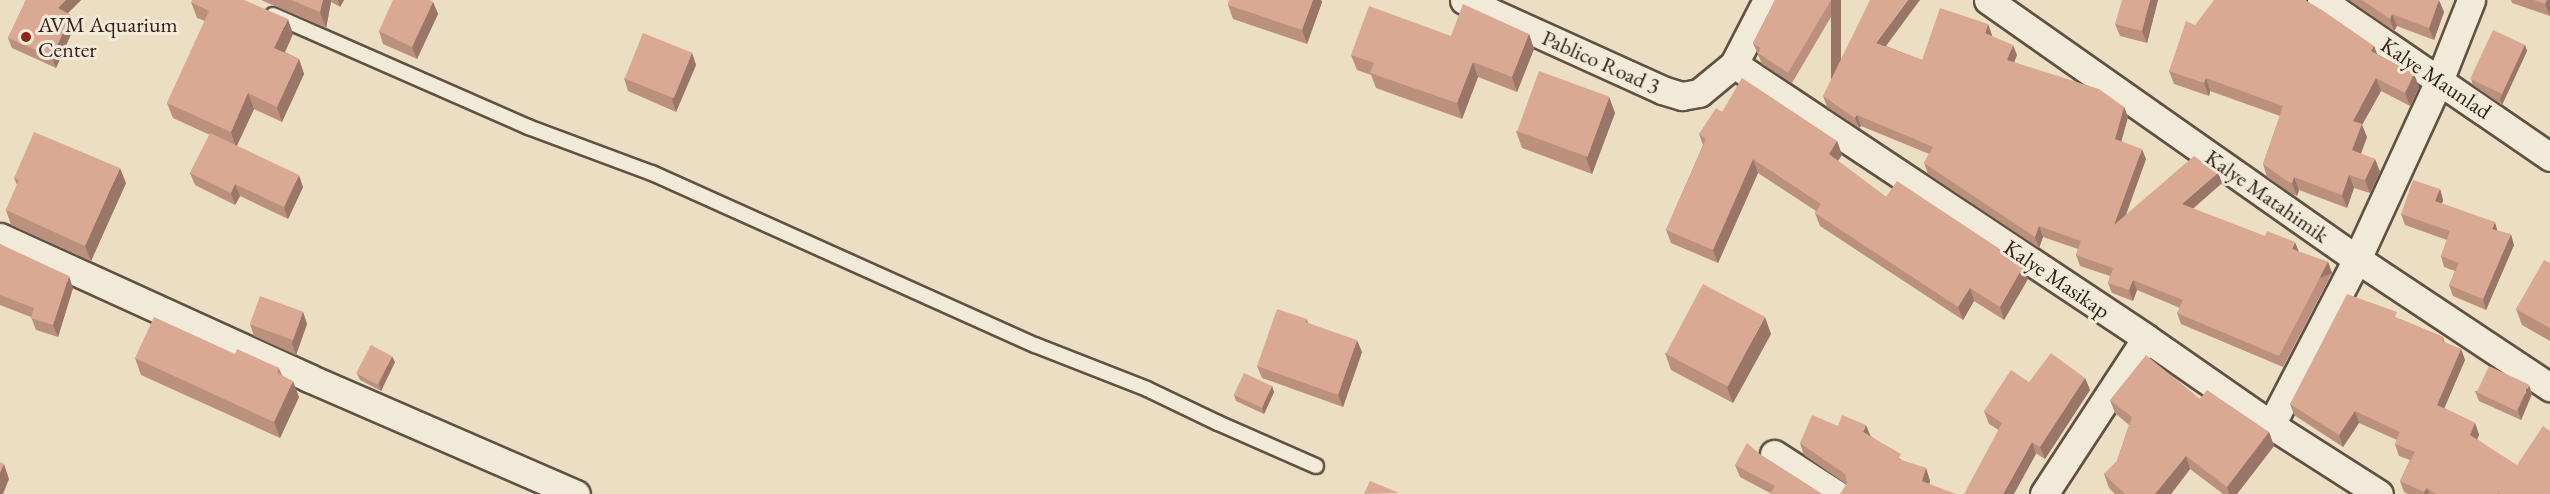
<!DOCTYPE html>
<html>
<head>
<meta charset="utf-8">
<style>
	body { margin:0 }
	#map { position:relative; width:2550px; height:494px; overflow:hidden; background:#ebdec3; font-family:"EB Garamond",serif }
	div>[style] { position:absolute }
	.roads { filter:drop-shadow(2px 0 #615044) drop-shadow(-2px 0 #615044) drop-shadow(0 2px #615044) drop-shadow(0 -2px #615044) }
	.service>* { height:14px; margin:-7px; padding:0 7px; transform-origin:7px; border-radius:7px; background:#f2ead8 }
	.minor>* { height:27px; margin:-13.5px; padding:0 13.5px; transform-origin:13.5px; border-radius:13.5px; background:#f2ead8 }
	.wall>* { inset:0; background:#bb917e }
	.shaded-wall>* { inset:0; background:#997667; transform-origin:0 0 }
	.building>* { inset:0; background:#daa993; transform-origin:0 0 }
	.dots>* { width:16px; height:16px; translate:-50% -50%; box-sizing:border-box; border:3px solid #f2ead8; border-radius:50% }
	span { translate:-50% -50%; white-space:nowrap; text-align:center; line-height:1.15; -webkit-text-stroke:6px #f2ead8; paint-order:stroke }
	.poi-label { font-size:22px; color:#332119 }
	.left { translate:0 -50%; text-align:left }
	.street-label { font-size:22px; color:#332119 }
</style>
</head>
<body>
<div id="map">
	<div class="roads">
		<div class="service">
			<i style="left:273px;top:15px;width:279px;rotate:23.7deg"></i>
			<i style="left:528px;top:127px;width:132px;rotate:20.4deg"></i>
			<i style="left:652px;top:173px;width:420px;rotate:24.2deg"></i>
			<i style="left:1035px;top:345px;width:120px;rotate:21.4deg"></i>
			<i style="left:1147px;top:389px;width:79px;rotate:25.6deg"></i>
			<i style="left:1218px;top:423px;width:107px;rotate:23.7deg"></i>
		</div>
		<div class="minor">
			<i style="left:1464px;top:0;width:217px;rotate:24.4deg"></i>
			<i style="left:1662px;top:90px;width:21px;rotate:17deg"></i>
			<i style="left:1682px;top:96px;width:17px;rotate:-10deg"></i>
			<i style="left:1699px;top:93px;width:45px;rotate:-39.6deg"></i>
			<i style="left:1734px;top:64px;width:72px;rotate:-62.7deg"></i>
			<i style="left:1988px;top:0;width:451px;rotate:35.1deg"></i>
			<i style="left:2357px;top:259px;width:232px;rotate:33.6deg"></i>
			<i style="left:2321px;top:0;width:278px;rotate:34.4deg"></i>
			<i style="left:1734px;top:64px;width:495px;rotate:33.6deg"></i>
			<i style="left:2146px;top:338px;width:152px;rotate:34.8deg"></i>
			<i style="left:2271px;top:425px;width:128px;rotate:32.6deg"></i>
			<i style="left:0;top:237px;width:340px;rotate:24.5deg"></i>
			<i style="left:309px;top:378px;width:291px;rotate:23.5deg"></i>
			<i style="left:2271px;top:425px;width:187px;rotate:-62.6deg"></i>
			<i style="left:2357px;top:259px;width:196px;rotate:-65.3deg"></i>
			<i style="left:2439px;top:81px;width:87px;rotate:-68.4deg"></i>
			<i style="left:1774px;top:454px;width:74px;rotate:32.8deg"></i>
			<i style="left:2044px;top:494px;width:186px;rotate:-56.8deg"></i>
		</div>
	</div>
	<div class="wall">
		<i style="clip-path:polygon(26px 0,81px 0,68px 13px,75px 25px,56px 68px,12px 48px,8px 38px)"></i>
		<i style="clip-path:polygon(261px 0,344px 0,340px 7px,331px 2px,326px 28px)"></i>
		<i style="clip-path:polygon(1229px 0,1321px 0,1322px 2px,1307px 44px,1233px 19px,1228px 5px)"></i>
		<i style="clip-path:polygon(1775px 0,1841px 0,1792px 83px,1762px 64px,1753px 43px)"></i>
		<i style="clip-path:polygon(2158px 0,2147px 43px,2120px 36px,2115px 24px)"></i>
		<i style="clip-path:polygon(2349px 0,2438px 0,2444px 12px,2434px 40px,2397px 26px,2394px 31px)"></i>
		<i style="clip-path:polygon(2511px 0,2550px 0,2550px 16px,2512px 3px)"></i>
		<i style="clip-path:polygon(191px 2px,293px 34px,285px 52px,299px 59px,304px 74px,282px 122px,254px 109px,237px 146px,303px 187px,288px 219px,240px 196px,235px 205px,195px 185px,190px 173px,210px 135px,173px 118px,167px 103px,205px 21px,197px 18px)"></i>
		<i style="clip-path:polygon(433px 2px,438px 14px,417px 59px,383px 44px,379px 31px)"></i>
		<i style="clip-path:polygon(2195px 25px,2374px 46px,2377px 54px,2414px 74px,2419px 87px,2410px 106px,2381px 91px,2362px 125px,2367px 137px,2361px 154px,2375px 159px,2380px 172px,2370px 193px,2354px 188px,2347px 208px,2299px 190px,2297px 196px,2292px 194px,2267px 177px,2263px 164px,2280px 116px,2210px 91px,2209px 96px,2174px 84px,2169px 71px)"></i>
		<i style="clip-path:polygon(1529px 34px,1534px 49px,1517px 92px,1478px 77px,1462px 119px,1376px 88px,1371px 75px,1357px 70px,1351px 55px,1451px 36px)"></i>
		<i style="clip-path:polygon(1992px 35px,1992px 36px,2017px 55px,2014px 62px,2124px 107px,2128px 117px,2121px 141px,2146px 159px,2126px 215px,2218px 173px,2222px 183px,2193px 209px,2299px 252px,2328px 262px,2332px 273px,2283px 367px,2181px 324px,2177px 313px,2180px 308px,2137px 290px,2133px 301px,2112px 293px,2108px 283px,2110px 276px,2080px 266px,2076px 255px,2078px 249px,2043px 237px,2039px 248px,1928px 174px,1924px 163px,1929px 154px,1861px 126px,1859px 128px,1827px 107px,1823px 96px,1886px 46px,1922px 60px)"></i>
		<i style="clip-path:polygon(2525px 45px,2527px 51px,2502px 105px,2473px 85px,2471px 79px)"></i>
		<i style="clip-path:polygon(692px 53px,696px 65px,676px 112px,628px 91px,624px 78px)"></i>
		<i style="clip-path:polygon(1609px 97px,1615px 113px,1592px 174px,1522px 148px,1516px 131px)"></i>
		<i style="clip-path:polygon(1722px 112px,1837px 141px,1842px 155px,1838px 161px,1886px 197px,2028px 279px,2004px 320px,1974px 301px,1963px 320px,1820px 226px,1815px 213px,1816px 211px,1758px 173px,1718px 263px,1671px 243px,1666px 230px,1703px 145px,1699px 134px)"></i>
		<i style="clip-path:polygon(14px 178px,126px 183px,91px 261px,11px 225px,6px 210px,17px 185px)"></i>
		<i style="clip-path:polygon(2440px 189px,2443px 200px,2442px 204px,2497px 230px,2514px 245px,2486px 310px,2453px 296px,2449px 285px,2455px 271px,2444px 267px,2441px 256px,2447px 240px,2405px 225px,2401px 214px)"></i>
		<i style="clip-path:polygon(0 244px,73px 288px,58px 337px,36px 330px,31px 317px,0 305px)"></i>
		<i style="clip-path:polygon(2550px 263px,2550px 341px,2522px 325px,2516px 309px)"></i>
		<i style="clip-path:polygon(303px 312px,307px 324px,296px 355px,254px 336px,250px 324px)"></i>
		<i style="clip-path:polygon(1307px 319px,1308px 323px,1362px 352px,1343px 407px,1262px 378px,1257px 366px)"></i>
		<i style="clip-path:polygon(2400px 319px,2443px 337px,2445px 343px,2461px 349px,2465px 360px,2444px 408px,2475px 423px,2479px 435px,2477px 439px,2550px 494px,2408px 494px,2404px 492px,2400px 481px,2410px 460px,2399px 456px,2395px 444px,2397px 440px,2359px 423px,2343px 447px,2294px 415px,2290px 404px)"></i>
		<i style="clip-path:polygon(1771px 334px,1733px 403px,1671px 370px,1665px 353px)"></i>
		<i style="clip-path:polygon(235px 354px,279px 368px,282px 375px,299px 397px,280px 438px,141px 375px,135px 358px)"></i>
		<i style="clip-path:polygon(395px 362px,381px 391px,360px 380px,357px 374px)"></i>
		<i style="clip-path:polygon(2085px 378px,2090px 390px,2045px 459px,1989px 424px,1984px 411px,2029px 382px)"></i>
		<i style="clip-path:polygon(1272px 386px,1274px 392px,1264px 414px,1236px 401px,1234px 395px)"></i>
		<i style="clip-path:polygon(2475px 391px,2532px 394px,2521px 420px,2479px 401px)"></i>
		<i style="clip-path:polygon(2200px 399px,2269px 432px,2274px 446px,2237px 494px,2223px 494px,2190px 469px,2171px 494px,2115px 494px,2109px 488px,2104px 474px,2117px 461px,2129px 425px,2115px 413px,2110px 400px)"></i>
		<i style="clip-path:polygon(1838px 426px,1871px 436px,1903px 461px,1926px 468px,1930px 481px,1929px 484px,1846px 484px,1804px 455px,1800px 443px)"></i>
		<i style="clip-path:polygon(1761px 455px,1822px 494px,1770px 493px,1740px 477px,1735px 465px)"></i>
	</div>
	<div class="shaded-wall">
		<i style="clip-path:polygon(66px 0,81px 0,62px 19px,58px 8px)"></i>
		<i style="clip-path:polygon(323px 0,331px 0,331px 2px,326px 28px,320px 12px)"></i>
		<i style="clip-path:polygon(338px 0,344px 0,340px 7px)"></i>
		<i style="clip-path:polygon(1313px 0,1321px 0,1322px 2px,1307px 44px,1302px 30px)"></i>
		<i style="left:1831px;top:0;width:10px;height:85px"></i>
		<i style="clip-path:polygon(1908px 0,1920px 0,1880px 54px,1876px 43px)"></i>
		<i style="clip-path:polygon(2150px 0,2158px 0,2147px 43px,2142px 31px)"></i>
		<i style="clip-path:polygon(2439px 0,2444px 12px,2434px 40px,2429px 28px)"></i>
		<i style="clip-path:polygon(2547px 0,2550px 0,2550px 16px,2545px 4px)"></i>
		<i style="clip-path:polygon(433px 2px,438px 14px,417px 59px,412px 47px)"></i>
		<i style="clip-path:polygon(2392px 14px,2397px 26px,2394px 31px,2390px 19px)"></i>
		<i style="clip-path:polygon(71px 15px,75px 25px,56px 68px,52px 57px)"></i>
		<i style="clip-path:polygon(288px 19px,293px 34px,280px 63px,274px 48px)"></i>
		<i style="clip-path:polygon(1988px 24px,1992px 35px,1989px 44px,1985px 33px)"></i>
		<i style="clip-path:polygon(1529px 34px,1534px 49px,1517px 92px,1512px 77px)"></i>
		<i style="clip-path:polygon(2013px 45px,2017px 55px,2011px 70px,2007px 60px)"></i>
		<i style="clip-path:polygon(2525px 45px,2527px 51px,2502px 105px,2500px 99px)"></i>
		<i style="clip-path:polygon(2374px 46px,2379px 59px,2371px 51px)"></i>
		<i style="clip-path:polygon(692px 53px,696px 65px,676px 112px,672px 99px)"></i>
		<i style="clip-path:polygon(299px 59px,304px 74px,282px 122px,277px 107px)"></i>
		<i style="clip-path:polygon(1473px 62px,1478px 77px,1462px 119px,1457px 103px)"></i>
		<i style="clip-path:polygon(2414px 74px,2419px 87px,2410px 106px,2405px 93px)"></i>
		<i style="clip-path:polygon(2206px 78px,2210px 91px,2209px 96px,2204px 83px)"></i>
		<i style="clip-path:polygon(2376px 78px,2381px 91px,2362px 125px,2367px 137px,2357px 163px,2352px 150px,2353px 121px)"></i>
		<i style="clip-path:polygon(248px 93px,254px 109px,236px 147px,231px 132px)"></i>
		<i style="clip-path:polygon(1609px 97px,1615px 113px,1592px 174px,1586px 158px)"></i>
		<i style="clip-path:polygon(2124px 107px,2128px 117px,2119px 150px,2115px 139px)"></i>
		<i style="clip-path:polygon(1857px 115px,1861px 126px,1859px 128px,1855px 118px)"></i>
		<i style="clip-path:polygon(1837px 141px,1842px 155px,1833px 167px,1829px 154px)"></i>
		<i style="clip-path:polygon(2142px 149px,2146px 159px,2118px 236px,2114px 225px)"></i>
		<i style="clip-path:polygon(1753px 159px,1758px 173px,1718px 263px,1713px 250px)"></i>
		<i style="clip-path:polygon(2375px 159px,2380px 172px,2370px 193px,2365px 180px)"></i>
		<i style="clip-path:polygon(120px 168px,126px 183px,91px 261px,85px 246px)"></i>
		<i style="clip-path:polygon(2218px 173px,2222px 183px,2185px 215px,2182px 204px)"></i>
		<i style="clip-path:polygon(299px 175px,303px 187px,288px 219px,284px 207px)"></i>
		<i style="clip-path:polygon(2349px 175px,2354px 188px,2347px 208px,2342px 195px)"></i>
		<i style="clip-path:polygon(2294px 177px,2299px 190px,2297px 196px,2292px 183px)"></i>
		<i style="clip-path:polygon(235px 184px,240px 196px,235px 205px,231px 193px)"></i>
		<i style="clip-path:polygon(2440px 189px,2443px 200px,2439px 212px,2435px 201px)"></i>
		<i style="clip-path:polygon(2495px 222px,2498px 233px,2492px 229px)"></i>
		<i style="clip-path:polygon(2039px 226px,2043px 237px,2039px 248px,2035px 237px)"></i>
		<i style="clip-path:polygon(2511px 234px,2514px 245px,2486px 310px,2483px 299px)"></i>
		<i style="clip-path:polygon(2295px 242px,2299px 252px,2292px 249px)"></i>
		<i style="left:2328px;top:262px;width:12px;height:106px;rotate:70deg"></i>
		<i style="clip-path:polygon(2024px 265px,2028px 279px,2004px 320px,2000px 307px)"></i>
		<i style="clip-path:polygon(69px 276px,73px 288px,58px 337px,53px 325px)"></i>
		<i style="clip-path:polygon(2133px 280px,2137px 290px,2133px 301px,2129px 290px)"></i>
		<i style="clip-path:polygon(1970px 288px,1974px 301px,1963px 320px,1958px 307px)"></i>
		<i style="clip-path:polygon(303px 312px,307px 324px,296px 355px,292px 343px)"></i>
		<i style="clip-path:polygon(1765px 317px,1771px 334px,1733px 403px,1727px 387px)"></i>
		<i style="clip-path:polygon(1357px 340px,1362px 352px,1343px 407px,1338px 395px)"></i>
		<i style="clip-path:polygon(2461px 349px,2465px 360px,2441px 416px,2437px 405px)"></i>
		<i style="clip-path:polygon(392px 356px,395px 362px,381px 391px,379px 384px)"></i>
		<i style="clip-path:polygon(2085px 378px,2090px 390px,2045px 459px,2040px 447px)"></i>
		<i style="clip-path:polygon(293px 381px,299px 397px,280px 438px,274px 422px)"></i>
		<i style="clip-path:polygon(2529px 385px,2532px 394px,2521px 420px,2518px 410px)"></i>
		<i style="clip-path:polygon(1272px 386px,1274px 392px,1264px 414px,1262px 408px)"></i>
		<i style="clip-path:polygon(2355px 411px,2359px 423px,2343px 447px,2339px 435px)"></i>
		<i style="clip-path:polygon(2475px 423px,2479px 435px,2474px 446px,2470px 435px)"></i>
		<i style="clip-path:polygon(1866px 425px,1871px 437px,1863px 432px)"></i>
		<i style="clip-path:polygon(2269px 432px,2274px 446px,2237px 494px,2229px 494px,2227px 487px)"></i>
		<i style="clip-path:polygon(2032px 442px,2036px 454px,2014px 494px,2003px 494px)"></i>
		<i style="clip-path:polygon(2186px 456px,2190px 469px,2171px 494px,2155px 494px)"></i>
		<i style="clip-path:polygon(4px 464px,9px 479px,3px 494px,0 494px,0 472px)"></i>
		<i style="clip-path:polygon(1926px 468px,1930px 481px,1926px 494px,1922px 481px)"></i>
		<i style="clip-path:polygon(2427px 488px,2429px 494px,2425px 494px,2424px 492px)"></i>
	</div>
	<div class="building">
		<i style="clip-path:polygon(26px 0,66px 0,58px 8px,71px 15px,52px 57px,8px 38px)"></i>
		<i style="clip-path:polygon(192px 0,244px 0,288px 19px,274px 48px,299px 59px,277px 107px,248px 93px,231px 132px,167px 103px,209px 11px,191px 2px)"></i>
		<i style="clip-path:polygon(291px 0,323px 0,320px 12px)"></i>
		<i style="clip-path:polygon(393px 0,430px 0,433px 2px,412px 47px,379px 31px)"></i>
		<i style="clip-path:polygon(1229px 0,1313px 0,1302px 30px,1228px 5px)"></i>
		<i style="clip-path:polygon(1775px 0,1831px 0,1788px 73px,1758px 53px,1761px 48px,1753px 43px)"></i>
		<i style="clip-path:polygon(1870px 0,1908px 0,1876px 43px,1922px 60px,1940px 8px,1988px 24px,1985px 33px,2013px 45px,2007px 60px,2099px 89px,2124px 107px,2115px 139px,2142px 149px,2114px 225px,2194px 156px,2218px 173px,2182px 204px,2265px 236px,2267px 231px,2295px 242px,2292px 249px,2328px 262px,2279px 356px,2177px 313px,2183px 300px,2133px 280px,2129px 290px,2108px 283px,2113px 268px,2076px 255px,2081px 241px,2039px 226px,2035px 237px,1924px 163px,1933px 147px,1857px 115px,1855px 118px,1823px 96px)"></i>
		<i style="clip-path:polygon(2122px 0,2150px 0,2142px 31px,2115px 24px)"></i>
		<i style="clip-path:polygon(2214px 0,2305px 0,2322px 10px,2374px 46px,2371px 51px,2414px 74px,2405px 93px,2376px 78px,2353px 121px,2362px 124px,2352px 150px,2375px 159px,2365px 180px,2349px 175px,2342px 195px,2294px 177px,2292px 183px,2287px 181px,2263px 164px,2283px 106px,2206px 78px,2204px 83px,2169px 71px,2186px 21px,2195px 25px)"></i>
		<i style="clip-path:polygon(2362px 0,2439px 0,2429px 28px,2392px 14px,2390px 19px)"></i>
		<i style="clip-path:polygon(2534px 0,2547px 0,2545px 4px)"></i>
		<i style="clip-path:polygon(1463px 4px,1529px 34px,1512px 77px,1473px 62px,1457px 103px,1370px 73px,1374px 63px,1351px 55px,1369px 6px,1451px 36px)"></i>
		<i style="left:2493px;top:30px;width:35px;height:54px;rotate:25deg"></i>
		<i style="left:643px;top:33px;width:53px;height:49px;rotate:22deg"></i>
		<i style="left:1539px;top:71px;width:75px;height:64px;rotate:20deg"></i>
		<i style="clip-path:polygon(1742px 78px,1837px 141px,1829px 154px,1886px 197px,1897px 181px,2024px 265px,2000px 307px,1970px 288px,1958px 307px,1815px 213px,1821px 204px,1753px 159px,1713px 250px,1666px 230px,1706px 139px,1699px 134px,1716px 108px,1722px 112px)"></i>
		<i style="clip-path:polygon(34px 132px,120px 168px,85px 246px,6px 210px,19px 180px,14px 178px)"></i>
		<i style="clip-path:polygon(210px 133px,299px 175px,284px 207px,235px 184px,231px 193px,190px 173px)"></i>
		<i style="clip-path:polygon(2413px 180px,2440px 189px,2435px 201px,2495px 222px,2492px 229px,2511px 234px,2483px 299px,2449px 285px,2459px 263px,2441px 256px,2450px 231px,2401px 214px)"></i>
		<i style="clip-path:polygon(0 244px,69px 276px,53px 325px,31px 318px,34px 308px,0 295px)"></i>
		<i style="clip-path:polygon(2544px 260px,2550px 263px,2550px 328px,2516px 309px)"></i>
		<i style="left:1703px;top:284px;width:70px;height:79px;rotate:28deg"></i>
		<i style="clip-path:polygon(2347px 294px,2397px 312px,2395px 317px,2443px 337px,2442px 341px,2461px 349px,2437px 405px,2475px 423px,2470px 435px,2517px 465px,2543px 426px,2550px 431px,2550px 494px,2501px 494px,2498px 493px,2497px 494px,2436px 494px,2427px 488px,2424px 492px,2400px 481px,2415px 452px,2395px 444px,2400px 432px,2355px 411px,2339px 435px,2290px 404px)"></i>
		<i style="left:260px;top:296px;width:46px;height:30px;rotate:20deg"></i>
		<i style="clip-path:polygon(1277px 309px,1307px 319px,1305px 322px,1357px 340px,1338px 395px,1257px 366px)"></i>
		<i style="clip-path:polygon(154px 317px,235px 354px,237px 349px,279px 368px,277px 373px,293px 381px,274px 422px,135px 358px)"></i>
		<i style="left:371px;top:345px;width:24px;height:32px;rotate:28deg"></i>
		<i style="clip-path:polygon(2051px 353px,2085px 378px,2040px 447px,2032px 442px,2003px 494px,1964px 494px,2002px 423px,1984px 411px,2011px 370px,2029px 382px)"></i>
		<i style="clip-path:polygon(2146px 355px,2200px 399px,2207px 390px,2269px 432px,2227px 487px,2186px 456px,2155px 494px,2125px 494px,2104px 474px,2117px 461px,2132px 417px,2110px 400px)"></i>
		<i style="left:2489px;top:366px;width:44px;height:29px;rotate:25deg"></i>
		<i style="left:1244px;top:373px;width:31px;height:24px;rotate:25deg"></i>
		<i style="clip-path:polygon(1812px 415px,1838px 426px,1842px 415px,1866px 425px,1863px 432px,1901px 454px,1898px 459px,1926px 468px,1922px 481px,1956px 494px,1840px 494px,1847px 483px,1845px 474px,1800px 443px)"></i>
		<i style="clip-path:polygon(1747px 443px,1761px 455px,1822px 494px,1770px 494px,1775px 486px,1735px 465px)"></i>
		<i style="clip-path:polygon(0 462px,4px 464px,0 472px)"></i>
		<i style="clip-path:polygon(1370px 481px,1399px 493px,1364px 494px)"></i>
	</div>
	<div class="dots">
		<i style="left:26px;top:37px;background:#8f2418"></i>
	</div>
	<div class="poi-label">
		<span class="left" style="left:38px;top:37px">AVM Aquarium<br>Center</span>
	</div>
	<div class="street-label">
		<span style="left:1601px;top:62px;rotate:24deg">Pablico Road 3</span>
		<span style="left:2436px;top:78px;rotate:34deg">Kalye Maunlad</span>
		<span style="left:2267px;top:196px;rotate:35deg">Kalye Matahimik</span>
		<span style="left:2057px;top:279px;rotate:34deg">Kalye Masikap</span>
	</div>
</div>
</body>
</html>
